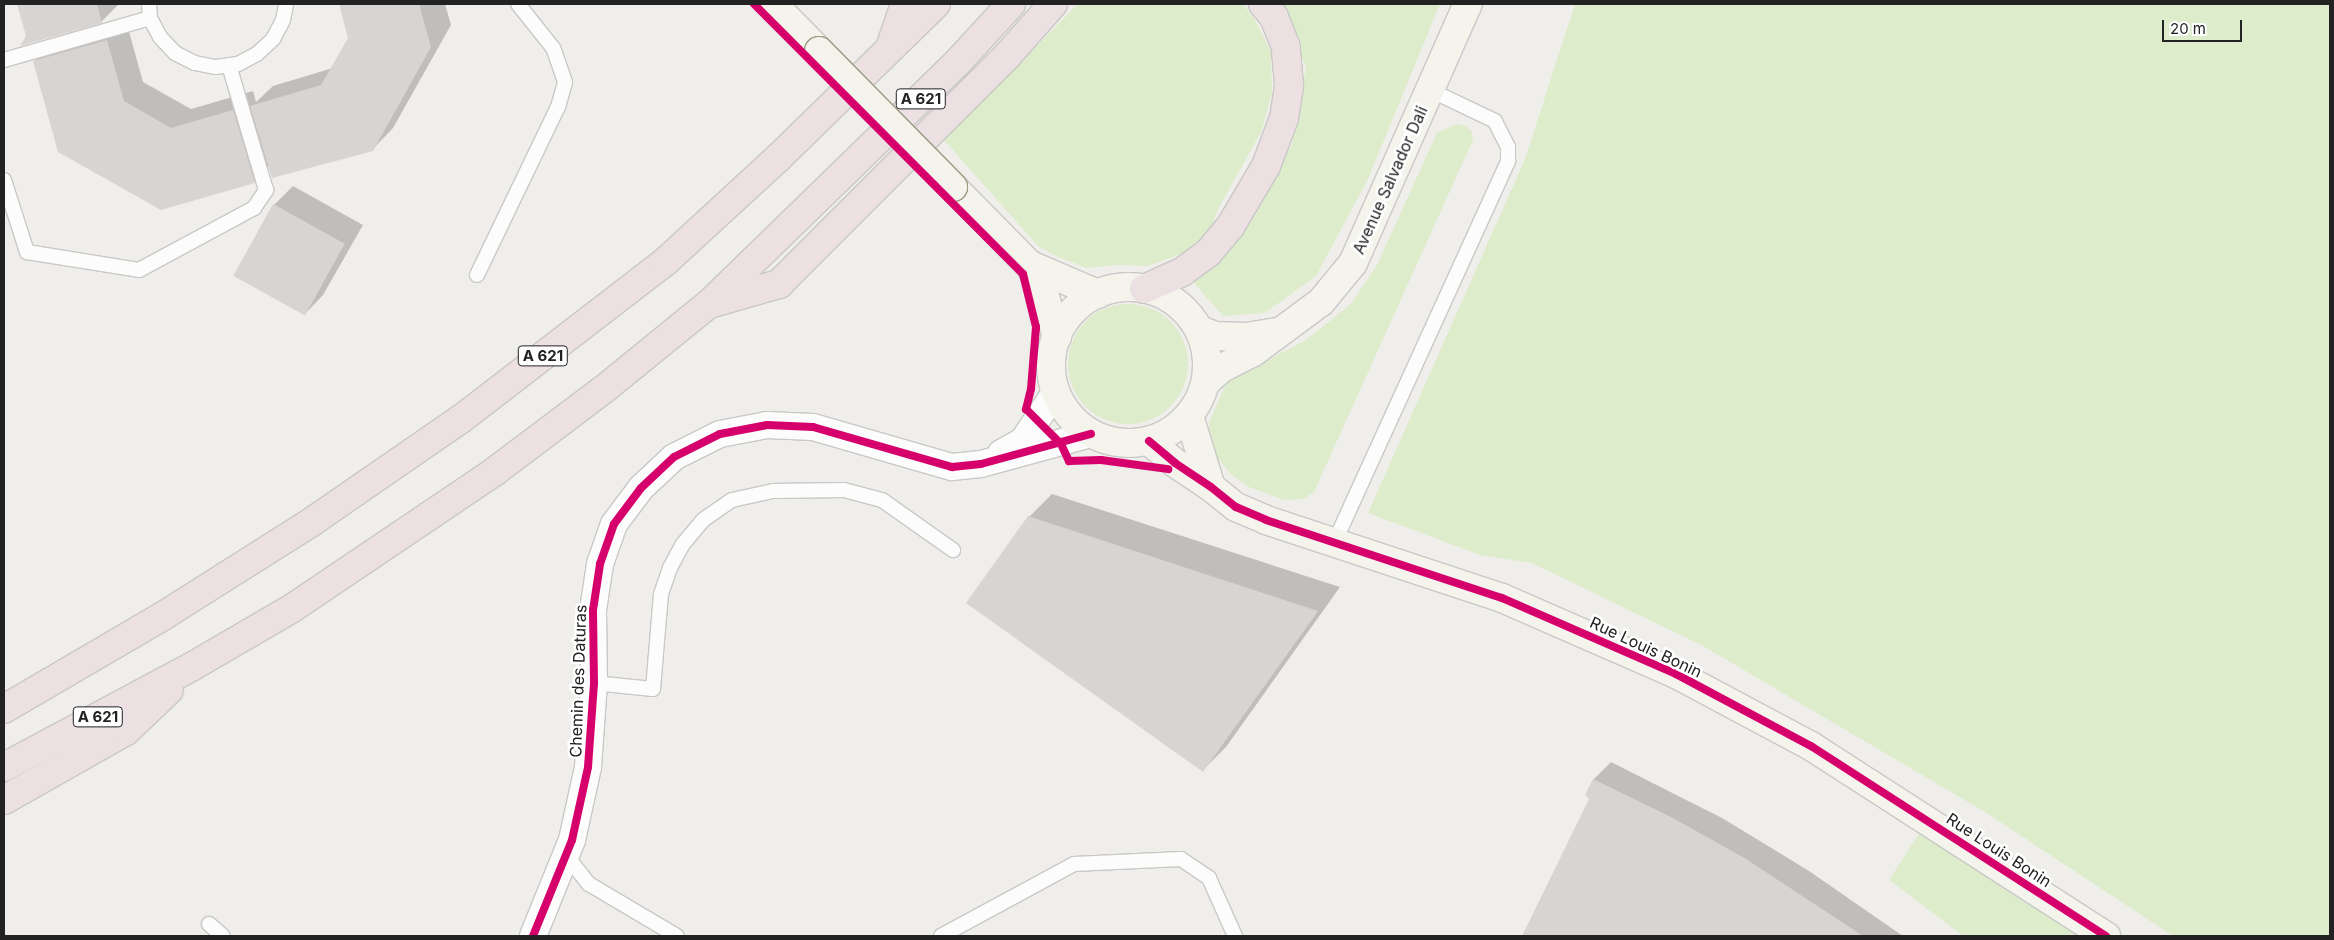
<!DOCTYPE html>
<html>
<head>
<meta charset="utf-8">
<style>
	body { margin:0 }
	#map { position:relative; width:2334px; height:940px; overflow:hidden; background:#f0eeeb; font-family:Inter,sans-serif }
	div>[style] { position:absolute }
	.grass>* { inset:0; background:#ddeccb }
	.round { border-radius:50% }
	.shadow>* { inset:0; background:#0003 }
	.building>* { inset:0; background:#d7d4d2; transform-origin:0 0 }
	.roads { filter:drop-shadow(1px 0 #c9c8c7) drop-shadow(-1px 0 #c9c8c7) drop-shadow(0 1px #c9c8c7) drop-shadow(0 -1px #c9c8c7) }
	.lane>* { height:14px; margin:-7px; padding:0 7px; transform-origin:7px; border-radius:7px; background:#fdfcfc }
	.street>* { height:26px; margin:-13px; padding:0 13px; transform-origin:13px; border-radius:13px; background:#fdfcfc }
	.secondary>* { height:28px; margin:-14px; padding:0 14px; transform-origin:14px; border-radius:14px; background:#f4f4ed }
	.secondary>.ring { margin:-14px; padding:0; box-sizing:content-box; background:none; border:28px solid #f4f4ed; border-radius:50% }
	.highway>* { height:28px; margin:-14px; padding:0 14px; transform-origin:14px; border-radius:14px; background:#ece0e2 }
	.bridges { filter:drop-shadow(1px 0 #999a82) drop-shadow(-1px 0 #999a82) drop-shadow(0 1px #999a82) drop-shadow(0 -1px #999a82) }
	.secondary-bridge>* { height:28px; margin:-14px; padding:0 14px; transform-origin:14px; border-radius:14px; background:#f4f4ed }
	.cycleway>* { height:8px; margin:-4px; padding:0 4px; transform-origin:4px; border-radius:4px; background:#d6006c }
	span { translate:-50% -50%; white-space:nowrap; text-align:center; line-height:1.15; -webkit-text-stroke:5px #fff; paint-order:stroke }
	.shield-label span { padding:1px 4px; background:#fff; border:1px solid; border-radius:4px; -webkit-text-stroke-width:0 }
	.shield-label { font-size:15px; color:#222; font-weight:700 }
	.street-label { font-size:16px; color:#222 }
	.frame { position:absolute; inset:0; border:5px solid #222; pointer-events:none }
	.scale { position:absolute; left:2162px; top:20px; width:80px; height:22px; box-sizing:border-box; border:2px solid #222; border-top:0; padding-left:6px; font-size:15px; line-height:18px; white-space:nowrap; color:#222; -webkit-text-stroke:4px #fff; paint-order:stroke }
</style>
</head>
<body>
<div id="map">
	<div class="grass">
		<i style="clip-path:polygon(1078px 4px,1243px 4px,1255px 20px,1271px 52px,1272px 93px,1262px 130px,1217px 211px,1211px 232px,1189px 256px,1186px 252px,1148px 266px,1117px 265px,1087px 268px,1058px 257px,1038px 246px,944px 140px)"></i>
		<i style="clip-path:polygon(1282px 4px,1440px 4px,1368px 179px,1316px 276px,1265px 313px,1223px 316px,1192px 281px,1244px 228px,1292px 144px,1306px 68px)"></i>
		<i style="clip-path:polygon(1575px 4px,2330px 4px,2330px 936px,2173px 936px,1985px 812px,1703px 646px,1532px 563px,1480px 555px,1368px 513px,1525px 159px)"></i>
		<i style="clip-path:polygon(1456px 124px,1466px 126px,1472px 132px,1473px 140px,1314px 492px,1303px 499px,1284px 500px,1249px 487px,1232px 475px,1218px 459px,1213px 451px,1209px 438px,1209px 422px,1225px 386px,1237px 376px,1306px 340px,1351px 304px,1377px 265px,1437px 133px)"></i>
		<i class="round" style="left:1068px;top:304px;width:120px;height:120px"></i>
		<i style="clip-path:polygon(1922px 829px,2083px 936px,1963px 936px,1889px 880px)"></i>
	</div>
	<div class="shadow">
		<i style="clip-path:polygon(18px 4px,119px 4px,101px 22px,28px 37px)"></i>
		<i style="clip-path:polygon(340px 4px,445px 4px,451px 25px,393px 128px,372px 150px,269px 166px,254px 182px,35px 61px,54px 41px,126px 21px,143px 82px,191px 109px,253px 91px,256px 102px,273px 86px,333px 68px,350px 38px)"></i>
		<i style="clip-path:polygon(293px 186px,363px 225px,323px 295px,305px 314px,274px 205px)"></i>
		<i style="clip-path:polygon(1052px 494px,1340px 587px,1226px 747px,1203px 770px,1029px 517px)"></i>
		<i style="clip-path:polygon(1611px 762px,1722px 818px,1809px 871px,1903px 936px,1524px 936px,1591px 798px,1587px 794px,1594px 779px)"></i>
	</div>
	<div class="building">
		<i style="clip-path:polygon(17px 4px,97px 4px,102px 23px,20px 46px,26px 36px)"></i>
		<i style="clip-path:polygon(339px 4px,419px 4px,431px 47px,373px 151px,272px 178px,250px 106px,321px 85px,348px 38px)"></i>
		<i style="clip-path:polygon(107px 40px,124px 101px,171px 128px,233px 110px,255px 183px,161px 210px,58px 152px,33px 61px)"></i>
		<i style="left:273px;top:204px;width:82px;height:82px;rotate:29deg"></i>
		<i style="clip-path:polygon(1028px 516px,1318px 611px,1203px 772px,966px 603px)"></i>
		<i style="clip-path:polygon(1593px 779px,1673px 818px,1746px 859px,1863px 936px,1522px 936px,1589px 799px,1585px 795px)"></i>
	</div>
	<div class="roads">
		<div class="lane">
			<i style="left:149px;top:4px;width:14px;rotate:86deg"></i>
			<i style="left:150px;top:18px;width:21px;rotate:62deg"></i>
			<i style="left:160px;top:37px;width:22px;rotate:47deg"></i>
			<i style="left:175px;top:53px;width:22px;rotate:27deg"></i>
			<i style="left:195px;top:63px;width:21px;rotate:11deg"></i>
			<i style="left:216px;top:67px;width:22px;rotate:-8deg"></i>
			<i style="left:238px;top:64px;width:21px;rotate:-28deg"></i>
			<i style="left:257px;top:54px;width:22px;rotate:-43deg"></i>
			<i style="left:273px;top:39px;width:21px;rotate:-62deg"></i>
			<i style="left:283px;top:20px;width:16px;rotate:-79deg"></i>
			<i style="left:4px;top:60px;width:152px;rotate:-16deg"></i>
			<i style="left:4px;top:180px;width:76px;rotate:72.3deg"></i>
			<i style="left:27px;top:252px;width:113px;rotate:9.1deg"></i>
			<i style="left:139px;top:270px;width:131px;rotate:-28.3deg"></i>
			<i style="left:254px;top:208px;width:22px;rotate:-56deg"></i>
			<i style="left:266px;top:190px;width:130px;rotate:-106.5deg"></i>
			<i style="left:477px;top:275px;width:187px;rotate:-64.3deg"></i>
			<i style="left:558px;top:107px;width:26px;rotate:-74deg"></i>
			<i style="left:565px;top:82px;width:36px;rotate:-109deg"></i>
			<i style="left:553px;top:48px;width:56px;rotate:-128.5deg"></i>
			<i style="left:1335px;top:541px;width:418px;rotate:-65.5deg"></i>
			<i style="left:1508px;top:161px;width:14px;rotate:-90deg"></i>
			<i style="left:1508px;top:147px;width:29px;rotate:-117deg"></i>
			<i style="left:1495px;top:121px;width:72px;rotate:-154.5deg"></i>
			<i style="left:594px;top:683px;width:59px;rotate:5.8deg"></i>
			<i style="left:653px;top:689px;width:95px;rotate:-85.2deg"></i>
			<i style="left:661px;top:594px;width:28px;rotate:-71deg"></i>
			<i style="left:670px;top:568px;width:27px;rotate:-62deg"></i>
			<i style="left:683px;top:544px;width:31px;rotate:-50deg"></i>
			<i style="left:703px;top:520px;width:35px;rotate:-35deg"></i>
			<i style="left:732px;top:500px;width:42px;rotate:-12.4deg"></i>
			<i style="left:773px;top:491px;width:71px;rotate:-0.8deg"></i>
			<i style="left:844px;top:490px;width:39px;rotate:15deg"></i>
			<i style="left:882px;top:500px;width:87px;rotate:35.2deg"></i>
			<i style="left:566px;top:855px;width:37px;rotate:52deg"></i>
			<i style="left:589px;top:884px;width:102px;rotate:30.6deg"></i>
			<i style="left:209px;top:924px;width:18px;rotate:41deg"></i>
			<i style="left:941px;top:936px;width:151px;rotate:-28.4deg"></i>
			<i style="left:1074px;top:864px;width:107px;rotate:-2.7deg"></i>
			<i style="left:1181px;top:859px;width:34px;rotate:34deg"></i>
			<i style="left:1209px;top:878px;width:64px;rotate:65.9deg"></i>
		</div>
		<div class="street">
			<i style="left:1001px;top:453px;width:25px;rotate:-29deg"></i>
			<i style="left:1023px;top:441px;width:60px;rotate:-56.6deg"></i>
			<i style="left:533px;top:936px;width:104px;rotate:-67.9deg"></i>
			<i style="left:572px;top:840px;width:75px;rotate:-77.6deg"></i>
			<i style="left:588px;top:767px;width:84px;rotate:-85.9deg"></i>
			<i style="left:594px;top:683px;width:73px;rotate:-90.8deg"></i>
			<i style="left:593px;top:610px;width:47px;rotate:-81.3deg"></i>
			<i style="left:600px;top:564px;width:42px;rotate:-70.7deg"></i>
			<i style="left:614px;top:524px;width:45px;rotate:-53.1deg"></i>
			<i style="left:641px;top:488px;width:45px;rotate:-43.2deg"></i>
			<i style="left:674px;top:457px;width:51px;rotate:-26.6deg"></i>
			<i style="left:720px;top:434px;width:48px;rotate:-10.8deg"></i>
			<i style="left:767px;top:425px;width:46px;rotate:2.5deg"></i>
			<i style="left:813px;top:427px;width:145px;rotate:16.1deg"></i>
			<i style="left:952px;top:467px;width:29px;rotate:-6deg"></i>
			<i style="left:981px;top:464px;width:114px;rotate:-15.3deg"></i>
		</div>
		<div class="secondary">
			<i style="left:773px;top:4px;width:66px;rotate:45.6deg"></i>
			<i style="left:953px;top:187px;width:110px;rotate:45.4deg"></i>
			<i style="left:1030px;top:265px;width:35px;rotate:65deg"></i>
			<i style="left:1045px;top:297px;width:42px;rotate:73.3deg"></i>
			<i style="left:1030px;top:265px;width:74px;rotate:23.1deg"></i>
			<i class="ring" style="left:1051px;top:287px;width:128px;height:128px"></i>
			<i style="left:1200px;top:330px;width:16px;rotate:22deg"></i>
			<i style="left:1215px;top:336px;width:31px;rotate:2deg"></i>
			<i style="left:1246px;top:337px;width:31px;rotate:-9deg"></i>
			<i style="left:1206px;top:382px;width:21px;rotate:-41deg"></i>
			<i style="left:1222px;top:368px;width:34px;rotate:-27deg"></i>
			<i style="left:1252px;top:353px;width:86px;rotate:-36.5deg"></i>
			<i style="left:1321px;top:302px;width:50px;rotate:-50.6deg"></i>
			<i style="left:1353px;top:263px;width:283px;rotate:-66.1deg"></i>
			<i style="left:1189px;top:416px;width:74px;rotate:72.8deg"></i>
			<i style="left:1149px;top:441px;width:34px;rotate:40deg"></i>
			<i style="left:1175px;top:463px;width:43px;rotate:33.7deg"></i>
			<i style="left:1211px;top:487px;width:32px;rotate:39deg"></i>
			<i style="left:1236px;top:507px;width:33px;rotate:23deg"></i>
			<i style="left:1266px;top:520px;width:249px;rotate:18.3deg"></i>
			<i style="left:1502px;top:598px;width:190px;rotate:23.6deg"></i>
			<i style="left:1676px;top:674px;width:153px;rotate:28.1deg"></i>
			<i style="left:1811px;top:746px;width:351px;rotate:32.8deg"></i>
		</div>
		<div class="highway">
			<i style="left:891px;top:45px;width:43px;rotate:-71.1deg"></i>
			<i style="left:1144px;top:289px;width:42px;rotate:-24.1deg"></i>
			<i style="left:1182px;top:272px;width:32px;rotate:-36deg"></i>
			<i style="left:1208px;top:253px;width:34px;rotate:-50deg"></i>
			<i style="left:1230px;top:227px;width:71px;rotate:-59.5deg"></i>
			<i style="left:1266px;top:166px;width:51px;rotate:-69.4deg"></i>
			<i style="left:1284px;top:118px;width:33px;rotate:-81deg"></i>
			<i style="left:1289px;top:85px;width:38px;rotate:-95deg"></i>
			<i style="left:1286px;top:47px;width:32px;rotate:-112deg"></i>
			<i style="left:1274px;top:17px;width:17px;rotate:-130deg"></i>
			<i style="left:713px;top:303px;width:69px;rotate:-16.1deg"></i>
			<i style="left:779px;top:284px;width:322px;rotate:-45deg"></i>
			<i style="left:1007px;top:56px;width:69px;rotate:-48.5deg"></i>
			<i style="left:4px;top:709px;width:184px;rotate:-30.3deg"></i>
			<i style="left:163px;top:616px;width:178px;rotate:-32.3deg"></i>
			<i style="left:313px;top:521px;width:180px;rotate:-34.6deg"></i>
			<i style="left:461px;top:419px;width:259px;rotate:-37.6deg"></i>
			<i style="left:666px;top:261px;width:152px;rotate:-42.6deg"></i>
			<i style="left:778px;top:158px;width:221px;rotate:-44.3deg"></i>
			<i style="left:4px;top:767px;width:214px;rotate:-28.1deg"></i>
			<i style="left:193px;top:666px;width:113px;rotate:-30.2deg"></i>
			<i style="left:291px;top:609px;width:245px;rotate:-34deg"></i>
			<i style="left:494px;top:472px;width:136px;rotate:-37deg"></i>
			<i style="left:603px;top:390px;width:136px;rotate:-39.1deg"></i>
			<i style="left:709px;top:304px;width:346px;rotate:-44.2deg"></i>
			<i style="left:957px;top:63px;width:80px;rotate:-47.5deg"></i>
			<i style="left:4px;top:800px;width:140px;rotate:-29.5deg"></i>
			<i style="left:126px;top:731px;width:59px;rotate:-43.6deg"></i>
		</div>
	</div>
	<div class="bridges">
		<div class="secondary-bridge">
			<i style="left:819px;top:51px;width:191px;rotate:45.4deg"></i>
		</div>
	</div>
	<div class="cycleway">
		<i style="left:754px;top:4px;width:381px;rotate:45.1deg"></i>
		<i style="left:1023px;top:274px;width:55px;rotate:76.2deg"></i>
		<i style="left:1036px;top:327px;width:62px;rotate:94.6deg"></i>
		<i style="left:1031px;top:389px;width:21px;rotate:104deg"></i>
		<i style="left:1026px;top:409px;width:49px;rotate:45deg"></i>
		<i style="left:1061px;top:444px;width:19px;rotate:65deg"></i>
		<i style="left:1069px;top:461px;width:32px;rotate:-2deg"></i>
		<i style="left:1101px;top:460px;width:68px;rotate:7.7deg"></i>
		<i style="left:1149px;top:441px;width:34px;rotate:40deg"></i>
		<i style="left:1175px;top:463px;width:43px;rotate:33.7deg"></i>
		<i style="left:1211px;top:487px;width:32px;rotate:39deg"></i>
		<i style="left:1236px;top:507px;width:33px;rotate:23deg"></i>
		<i style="left:1266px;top:520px;width:249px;rotate:18.3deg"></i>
		<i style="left:1502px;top:598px;width:190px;rotate:23.6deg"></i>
		<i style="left:1676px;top:674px;width:153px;rotate:28.1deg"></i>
		<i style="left:1811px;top:746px;width:351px;rotate:32.8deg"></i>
		<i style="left:533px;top:936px;width:104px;rotate:-67.9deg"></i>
		<i style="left:572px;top:840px;width:75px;rotate:-77.6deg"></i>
		<i style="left:588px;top:767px;width:84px;rotate:-85.9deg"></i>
		<i style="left:594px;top:683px;width:73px;rotate:-90.8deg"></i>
		<i style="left:593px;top:610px;width:47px;rotate:-81.3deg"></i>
		<i style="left:600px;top:564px;width:42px;rotate:-70.7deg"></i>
		<i style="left:614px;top:524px;width:45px;rotate:-53.1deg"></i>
		<i style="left:641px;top:488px;width:45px;rotate:-43.2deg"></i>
		<i style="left:674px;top:457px;width:51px;rotate:-26.6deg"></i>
		<i style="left:720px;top:434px;width:48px;rotate:-10.8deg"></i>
		<i style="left:767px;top:425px;width:46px;rotate:2.5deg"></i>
		<i style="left:813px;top:427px;width:145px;rotate:16.1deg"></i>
		<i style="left:952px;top:467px;width:29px;rotate:-6deg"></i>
		<i style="left:981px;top:464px;width:114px;rotate:-15.3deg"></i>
	</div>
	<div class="shield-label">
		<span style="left:921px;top:99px">A 621</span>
		<span style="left:543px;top:356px">A 621</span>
		<span style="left:98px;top:717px">A 621</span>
	</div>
	<div class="street-label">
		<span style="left:1390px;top:180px;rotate:-66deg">Avenue Salvador Dali</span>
		<span style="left:1646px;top:647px;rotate:25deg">Rue Louis Bonin</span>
		<span style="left:578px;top:681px;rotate:-88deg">Chemin des Daturas</span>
		<span style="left:1999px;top:850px;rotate:33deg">Rue Louis Bonin</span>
	</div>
	<div class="frame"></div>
	<div class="scale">20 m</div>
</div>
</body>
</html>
